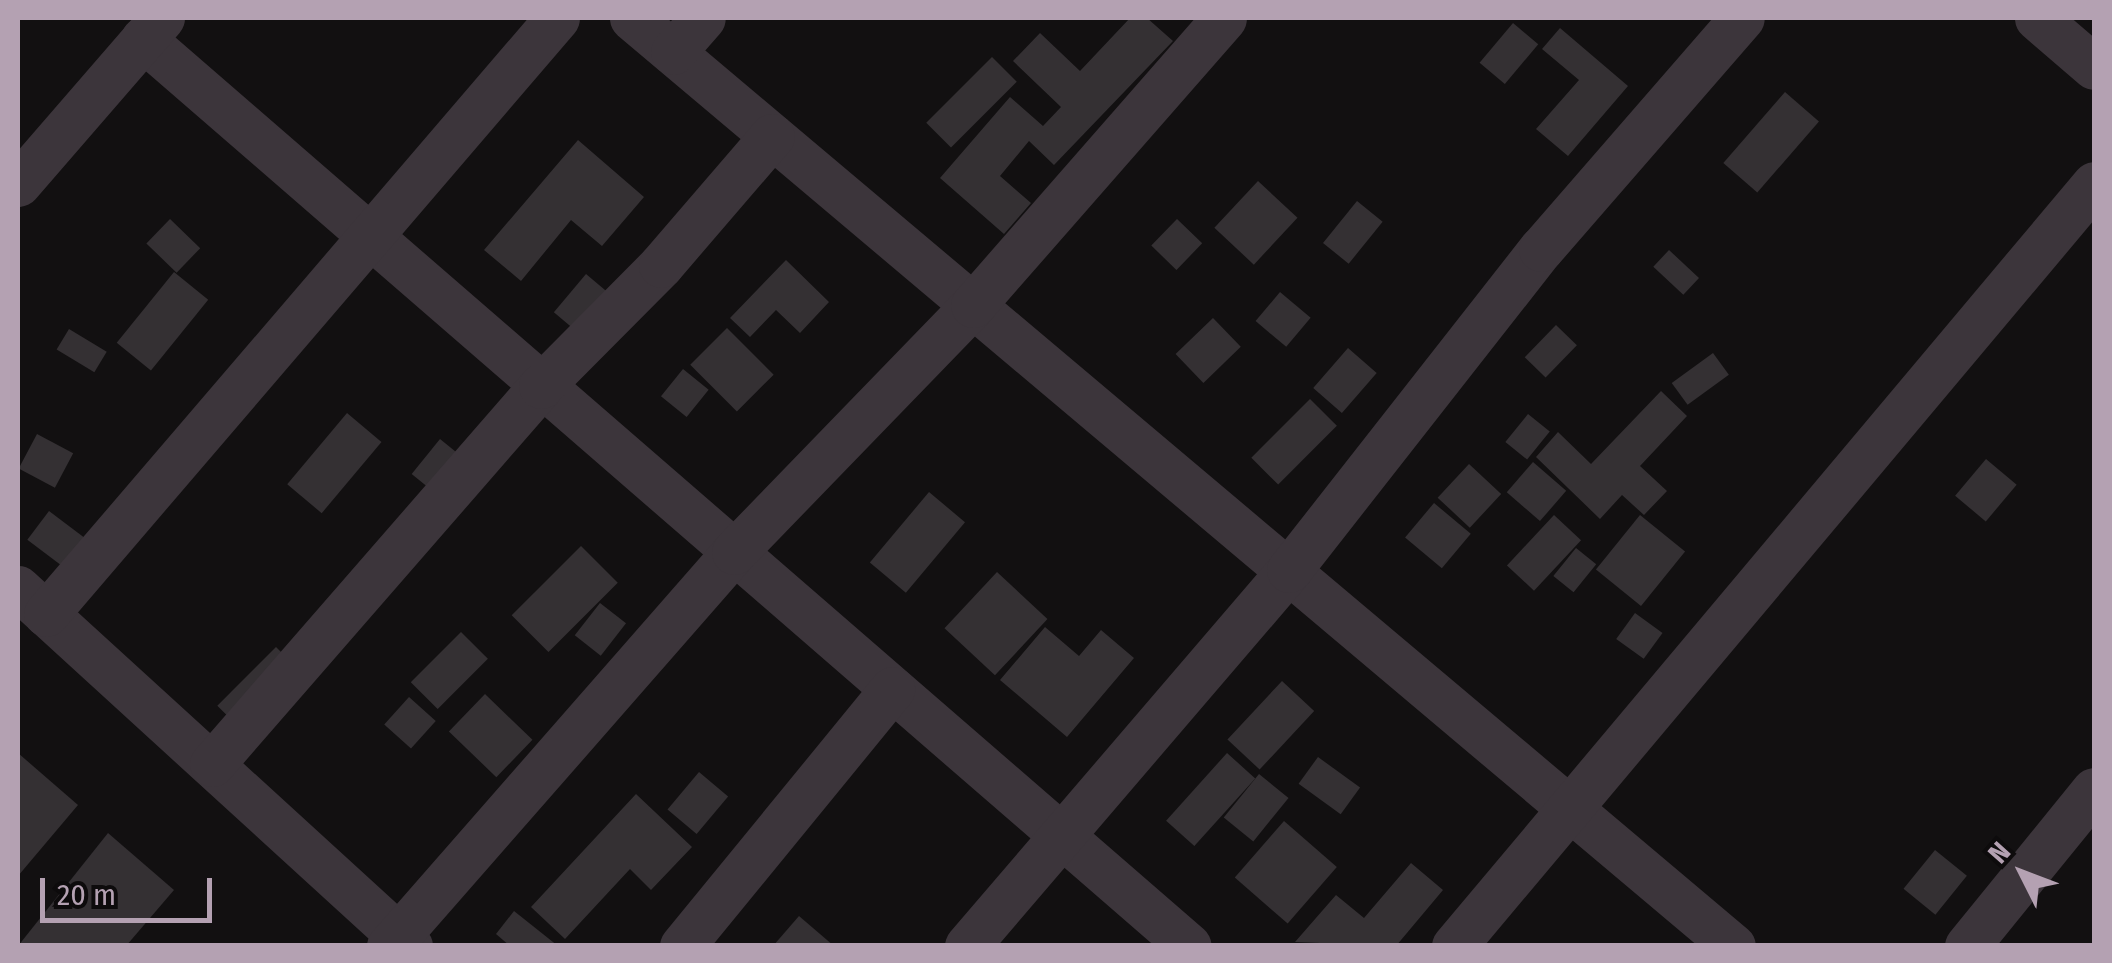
<!DOCTYPE html>
<html>
<head>
<meta charset="utf-8">
<style>
	body { margin:0 }
	#map { position:relative; width:2112px; height:963px; overflow:hidden; background:#121011; font-family:"Fira Sans Condensed",sans-serif }
	div>[style] { position:absolute }
	.building>* { inset:0; background:#343033; transform-origin:0 0 }
	.street>* { height:45px; margin:-22.5px; padding:0 22.5px; transform-origin:22.5px; border-radius:22.5px; background:#3c353b }
	span { translate:-50% -50%; white-space:nowrap; text-align:center; line-height:1.15; -webkit-text-stroke:8px #0d0b0c; paint-order:stroke }
	.frame { position:absolute; inset:0; border:20px solid #b4a1b2; pointer-events:none }
	.north { position:absolute; left:1972px; top:823px; width:100px; height:100px; -webkit-text-stroke:8px #0d0b0c; paint-order:stroke; rotate:312deg; font-size:28px; font-weight:700; line-height:40px; text-align:center; color:#b4a1b2 }
	.north::after { content:''; display:block; margin:auto; width:35px; height:45px; background:#b4a1b2; clip-path:polygon(50% 0,100% 100%,50% 72%,0 100%) }
	.scale { position:absolute; left:40px; top:878px; width:172px; height:45px; box-sizing:border-box; border:5px solid #b4a1b2; border-top:0; padding-left:12px; font-size:30px; line-height:35px; white-space:nowrap; color:#b4a1b2; -webkit-text-stroke:8px #0d0b0c; paint-order:stroke }
</style>
</head>
<body>
<div id="map">
	<div class="building">
		<i style="clip-path:polygon(1130px 18px,1147px 18px,1173px 41px,1054px 165px,1029px 141px,1000px 176px,1031px 203px,1004px 234px,940px 178px,1010px 97px,1043px 126px,1061px 107px,1013px 61px,1040px 33px,1080px 71px)"></i>
		<i style="left:1513px;top:23px;width:33px;height:52px;rotate:40deg"></i>
		<i style="clip-path:polygon(1560px 28px,1628px 86px,1568px 156px,1536px 129px,1579px 80px,1542px 49px)"></i>
		<i style="left:992px;top:57px;width:35px;height:93px;rotate:45deg"></i>
		<i style="left:1785px;top:92px;width:45px;height:94px;rotate:41deg"></i>
		<i style="clip-path:polygon(578px 140px,644px 197px,602px 246px,571px 220px,521px 281px,484px 250px)"></i>
		<i style="left:1258px;top:181px;width:54px;height:64px;rotate:43deg"></i>
		<i style="left:1357px;top:201px;width:33px;height:54px;rotate:39deg"></i>
		<i style="left:170px;top:219px;width:42px;height:34px;rotate:44deg"></i>
		<i style="left:1177px;top:219px;width:35px;height:37px;rotate:44deg"></i>
		<i style="left:1669px;top:250px;width:41px;height:23px;rotate:43deg"></i>
		<i style="clip-path:polygon(786px 260px,829px 302px,800px 333px,776px 310px,750px 337px,730px 318px)"></i>
		<i style="left:174px;top:272px;width:44px;height:91px;rotate:39deg"></i>
		<i style="left:586px;top:274px;width:50px;height:50px;rotate:40deg"></i>
		<i style="left:1280px;top:292px;width:40px;height:38px;rotate:40deg"></i>
		<i style="left:1213px;top:318px;width:40px;height:52px;rotate:46deg"></i>
		<i style="left:1556px;top:325px;width:29px;height:45px;rotate:44deg"></i>
		<i style="left:727px;top:328px;width:66px;height:52px;rotate:45deg"></i>
		<i style="left:69px;top:329px;width:44px;height:24px;rotate:31deg"></i>
		<i style="left:1348px;top:348px;width:38px;height:53px;rotate:41deg"></i>
		<i style="left:1713px;top:353px;width:27px;height:51px;rotate:54deg"></i>
		<i style="left:683px;top:369px;width:33px;height:35px;rotate:39deg"></i>
		<i style="clip-path:polygon(1661px 391px,1687px 416px,1640px 466px,1667px 491px,1644px 515px,1622px 495px,1600px 519px,1536px 457px,1558px 432px,1591px 464px)"></i>
		<i style="left:1310px;top:399px;width:38px;height:83px;rotate:45deg"></i>
		<i style="left:347px;top:413px;width:45px;height:93px;rotate:40deg"></i>
		<i style="left:1528px;top:414px;width:28px;height:36px;rotate:39deg"></i>
		<i style="left:37px;top:434px;width:41px;height:39px;rotate:28deg"></i>
		<i style="left:440px;top:439px;width:44px;height:45px;rotate:39deg"></i>
		<i style="left:1986px;top:459px;width:40px;height:48px;rotate:40deg"></i>
		<i style="left:1533px;top:462px;width:44px;height:40px;rotate:41deg"></i>
		<i style="left:1469px;top:464px;width:44px;height:46px;rotate:43deg"></i>
		<i style="left:929px;top:492px;width:47px;height:92px;rotate:40deg"></i>
		<i style="left:1434px;top:503px;width:48px;height:45px;rotate:40deg"></i>
		<i style="left:49px;top:511px;width:44px;height:36px;rotate:37deg"></i>
		<i style="left:1554px;top:515px;width:37px;height:69px;rotate:43deg"></i>
		<i style="left:1640px;top:515px;width:58px;height:70px;rotate:39deg"></i>
		<i style="left:581px;top:546px;width:52px;height:98px;rotate:45deg"></i>
		<i style="left:1576px;top:548px;width:26px;height:36px;rotate:39deg"></i>
		<i style="left:997px;top:572px;width:69px;height:77px;rotate:43deg"></i>
		<i style="left:600px;top:603px;width:33px;height:41px;rotate:38deg"></i>
		<i style="left:1635px;top:613px;width:34px;height:32px;rotate:36deg"></i>
		<i style="clip-path:polygon(1045px 627px,1079px 656px,1101px 630px,1134px 658px,1067px 737px,1000px 680px)"></i>
		<i style="left:461px;top:632px;width:38px;height:71px;rotate:45deg"></i>
		<i style="left:276px;top:647px;width:37px;height:83px;rotate:45deg"></i>
		<i style="left:1282px;top:681px;width:44px;height:80px;rotate:43deg"></i>
		<i style="left:485px;top:694px;width:66px;height:52px;rotate:44deg"></i>
		<i style="left:409px;top:697px;width:36px;height:37px;rotate:42deg"></i>
		<i style="clip-path:polygon(18px 753px,78px 805px,18px 876px)"></i>
		<i style="left:1227px;top:753px;width:38px;height:91px;rotate:42deg"></i>
		<i style="left:1318px;top:757px;width:52px;height:33px;rotate:36deg"></i>
		<i style="left:699px;top:772px;width:38px;height:49px;rotate:40deg"></i>
		<i style="left:1259px;top:774px;width:38px;height:56px;rotate:39deg"></i>
		<i style="clip-path:polygon(636px 794px,692px 847px,651px 890px,630px 869px,565px 939px,531px 907px)"></i>
		<i style="left:1284px;top:821px;width:70px;height:75px;rotate:41deg"></i>
		<i style="clip-path:polygon(108px 833px,174px 890px,126px 946px,18px 946px)"></i>
		<i style="left:1935px;top:850px;width:41px;height:50px;rotate:39deg"></i>
		<i style="clip-path:polygon(1411px 863px,1443px 890px,1396px 946px,1295px 942px,1336px 895px,1364px 918px)"></i>
		<i style="clip-path:polygon(514px 911px,558px 946px,510px 946px,496px 934px)"></i>
		<i style="clip-path:polygon(799px 916px,834px 946px,773px 946px)"></i>
	</div>
	<div class="street">
		<i style="left:632px;top:18px;width:1440px;rotate:40.13deg"></i>
		<i style="left:2037px;top:18px;width:75px;rotate:40.7deg"></i>
		<i style="left:143px;top:39px;width:1384px;rotate:40.93deg"></i>
		<i style="left:673px;top:52px;width:45px;rotate:-48.6deg"></i>
		<i style="left:18px;top:184px;width:220px;rotate:-49.1deg"></i>
		<i style="left:18px;top:588px;width:531px;rotate:42.4deg"></i>
		<i style="left:46px;top:614px;width:785px;rotate:-49.39deg"></i>
		<i style="left:212px;top:764px;width:501px;rotate:-48.96deg"></i>
		<i style="left:541px;top:386px;width:170px;rotate:-45.2deg"></i>
		<i style="left:661px;top:265px;width:170px;rotate:-49.3deg"></i>
		<i style="left:389px;top:946px;width:524px;rotate:-48.79deg"></i>
		<i style="left:734px;top:552px;width:344px;rotate:-45.9deg"></i>
		<i style="left:973px;top:305px;width:381px;rotate:-48.8deg"></i>
		<i style="left:682px;top:946px;width:332px;rotate:-50.7deg"></i>
		<i style="left:967px;top:946px;width:495px;rotate:-49.4deg"></i>
		<i style="left:1289px;top:570px;width:408px;rotate:-51.9deg"></i>
		<i style="left:1541px;top:249px;width:306px;rotate:-49deg"></i>
		<i style="left:1454px;top:946px;width:995px;rotate:-49.97deg"></i>
		<i style="left:1967px;top:946px;width:201px;rotate:-50.9deg"></i>
	</div>
	<div class="frame"></div>
	<div class="north">N</div>
	<div class="scale">20 m</div>
</div>
</body>
</html>
